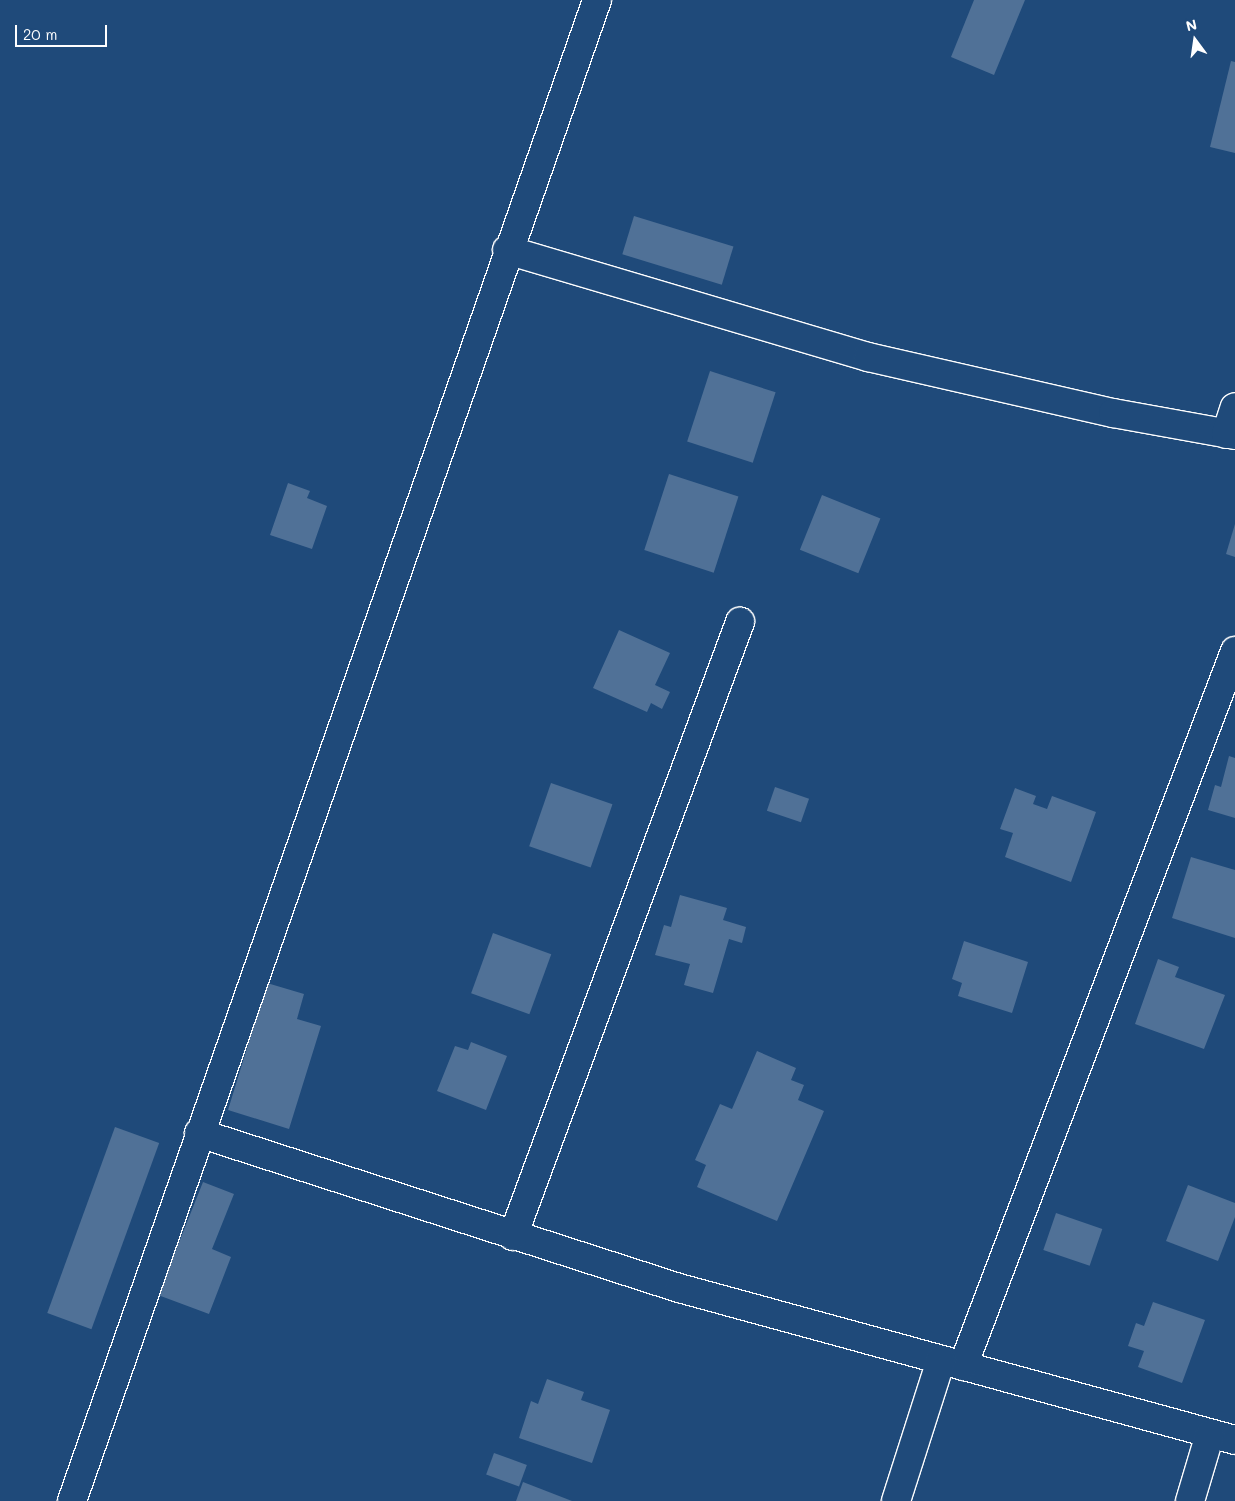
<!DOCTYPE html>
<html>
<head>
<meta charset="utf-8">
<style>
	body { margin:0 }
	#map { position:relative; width:1235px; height:1501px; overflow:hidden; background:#1f4a7a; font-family:Mali,sans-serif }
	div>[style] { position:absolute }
	.building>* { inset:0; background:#507197; transform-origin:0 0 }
	.roads { filter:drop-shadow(1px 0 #fff) drop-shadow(-1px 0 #fff) drop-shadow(0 1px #fff) drop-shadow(0 -1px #fff) }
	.street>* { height:28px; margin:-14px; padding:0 14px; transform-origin:14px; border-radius:14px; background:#1f4a7a }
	span { translate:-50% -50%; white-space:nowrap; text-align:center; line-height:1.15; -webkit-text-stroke:4px #1f4a7a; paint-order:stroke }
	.north { position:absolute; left:1170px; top:15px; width:50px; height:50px; -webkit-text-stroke:4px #1f4a7a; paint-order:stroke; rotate:346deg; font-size:14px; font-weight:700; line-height:20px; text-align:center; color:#fff }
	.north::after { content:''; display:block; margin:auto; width:18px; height:22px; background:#fff; clip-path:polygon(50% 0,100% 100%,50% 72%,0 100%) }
	.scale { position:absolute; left:15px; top:25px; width:92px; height:22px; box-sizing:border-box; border:2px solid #fff; border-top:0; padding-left:6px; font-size:15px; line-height:18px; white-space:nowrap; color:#fff; -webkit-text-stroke:4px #1f4a7a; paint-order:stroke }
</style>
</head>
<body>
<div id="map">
	<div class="building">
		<i style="clip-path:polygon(974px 0,1025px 0,994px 75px,951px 57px)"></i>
		<i style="clip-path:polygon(1231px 61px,1235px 62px,1235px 153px,1210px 147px)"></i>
		<i style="left:634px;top:216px;width:104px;height:40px;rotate:17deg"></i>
		<i style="left:710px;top:371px;width:69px;height:74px;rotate:18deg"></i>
		<i style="left:669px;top:474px;width:73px;height:80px;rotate:18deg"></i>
		<i style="clip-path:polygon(288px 483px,310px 491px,307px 498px,327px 506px,312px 549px,270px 535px)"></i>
		<i style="left:822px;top:495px;width:63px;height:59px;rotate:22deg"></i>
		<i style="clip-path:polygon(1235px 524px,1235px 557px,1226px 554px)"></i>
		<i style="clip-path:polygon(619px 630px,670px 653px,655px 685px,670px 692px,662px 709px,651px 703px,647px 712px,593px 688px)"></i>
		<i style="clip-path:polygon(1229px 756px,1235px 758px,1235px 818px,1208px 810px,1215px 785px,1221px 787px)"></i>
		<i style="left:551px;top:783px;width:65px;height:67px;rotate:19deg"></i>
		<i style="left:775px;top:787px;width:36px;height:25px;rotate:19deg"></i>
		<i style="clip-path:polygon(1015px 788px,1036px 796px,1033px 804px,1047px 809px,1052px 796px,1096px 812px,1071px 882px,1005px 857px,1013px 833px,1000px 829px)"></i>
		<i style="clip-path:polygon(1191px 857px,1235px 870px,1235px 938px,1172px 918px)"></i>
		<i style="clip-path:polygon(680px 895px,727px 908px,723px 920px,746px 927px,742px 943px,729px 939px,713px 993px,684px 985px,690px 964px,655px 955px,664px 925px,671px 927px)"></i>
		<i style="left:493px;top:933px;width:62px;height:64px;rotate:20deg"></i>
		<i style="clip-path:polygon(964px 941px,1028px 962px,1012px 1013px,958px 996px,962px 983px,952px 979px)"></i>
		<i style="clip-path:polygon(1158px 959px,1179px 967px,1175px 977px,1225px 995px,1204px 1049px,1135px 1024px)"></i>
		<i style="clip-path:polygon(267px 983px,304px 994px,297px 1019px,321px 1026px,289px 1129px,228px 1110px)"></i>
		<i style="clip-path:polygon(471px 1042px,507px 1056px,486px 1110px,437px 1091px,455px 1046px,468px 1050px)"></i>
		<i style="clip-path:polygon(757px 1051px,796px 1068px,791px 1080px,804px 1085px,798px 1100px,824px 1111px,777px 1221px,697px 1187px,706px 1165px,695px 1160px,720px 1104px,732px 1109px)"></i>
		<i style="left:115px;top:1127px;width:47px;height:198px;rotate:20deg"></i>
		<i style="clip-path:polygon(203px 1182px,234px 1194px,212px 1249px,231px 1257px,209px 1314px,158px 1295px)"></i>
		<i style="clip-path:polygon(1188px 1185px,1235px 1203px,1235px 1217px,1218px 1261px,1166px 1241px)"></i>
		<i style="left:1056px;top:1213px;width:49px;height:39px;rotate:19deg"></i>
		<i style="clip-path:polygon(1153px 1302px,1205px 1320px,1182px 1383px,1138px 1367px,1144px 1351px,1128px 1346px,1136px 1323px,1144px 1326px)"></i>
		<i style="clip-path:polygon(547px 1379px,584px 1392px,581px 1400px,610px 1410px,592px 1463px,519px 1438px,531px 1401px,538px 1404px)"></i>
		<i style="left:494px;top:1453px;width:35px;height:23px;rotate:20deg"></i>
		<i style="clip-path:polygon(523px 1482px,572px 1501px,516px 1501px)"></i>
	</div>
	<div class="roads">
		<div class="street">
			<i style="left:507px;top:250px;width:377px;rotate:16.5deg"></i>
			<i style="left:868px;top:357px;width:251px;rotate:12.9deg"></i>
			<i style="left:1113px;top:413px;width:124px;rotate:10.2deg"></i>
			<i style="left:1226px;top:434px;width:28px;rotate:-72deg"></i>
			<i style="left:199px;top:1133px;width:504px;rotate:17.9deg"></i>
			<i style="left:679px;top:1288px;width:576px;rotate:15.29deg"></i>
			<i style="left:513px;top:1236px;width:655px;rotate:-69.71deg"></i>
			<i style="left:963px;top:1366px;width:765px;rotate:-69.17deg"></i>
			<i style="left:72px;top:1501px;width:1590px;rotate:-70.72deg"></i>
			<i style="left:896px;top:1501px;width:148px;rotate:-72.3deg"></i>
			<i style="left:1190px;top:1501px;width:70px;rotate:-73.4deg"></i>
		</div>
	</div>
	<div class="north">N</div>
	<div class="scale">20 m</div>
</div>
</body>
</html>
